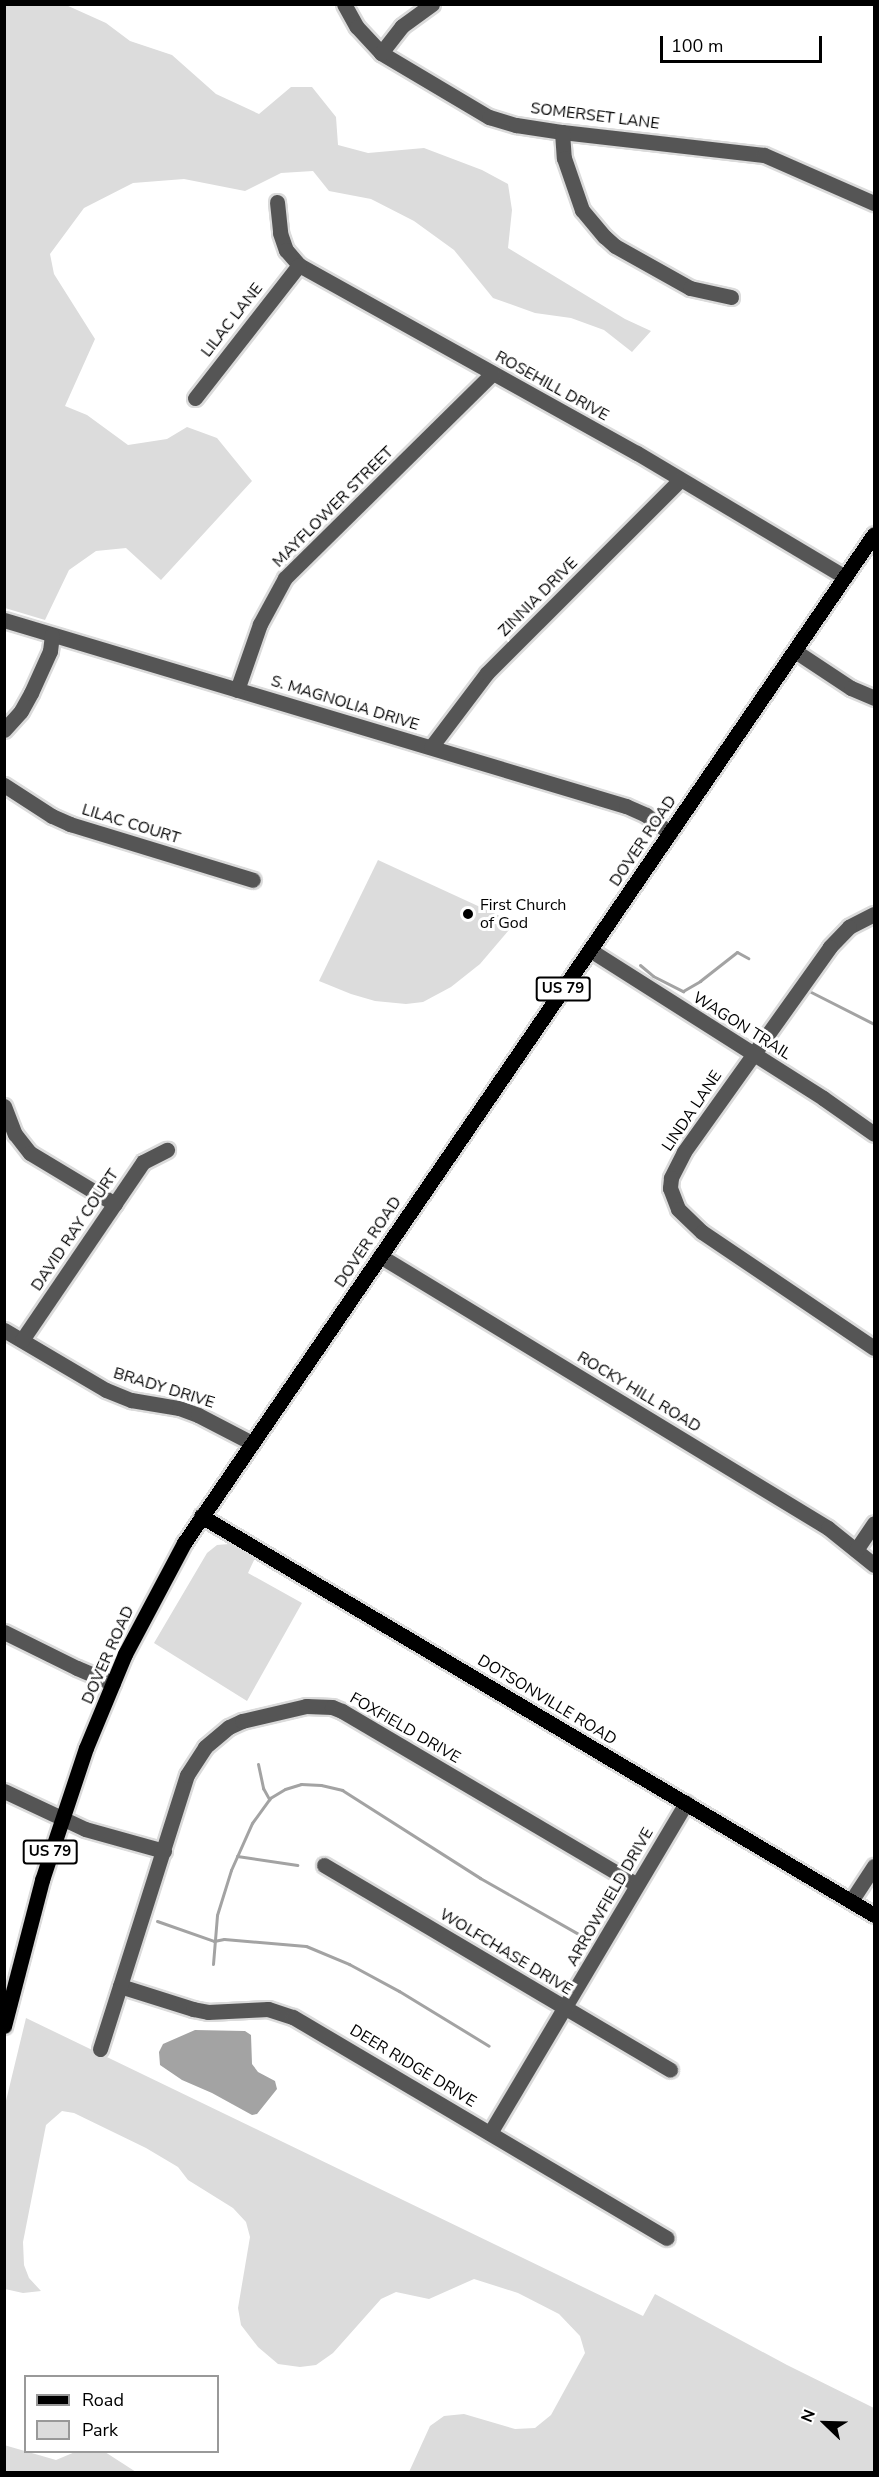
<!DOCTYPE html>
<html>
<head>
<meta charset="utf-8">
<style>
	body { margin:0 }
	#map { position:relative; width:879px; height:2477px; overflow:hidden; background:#fff; font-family:"Nunito Sans",sans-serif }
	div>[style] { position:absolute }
	.green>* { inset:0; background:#dcdcdc }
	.water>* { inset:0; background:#a3a3a3 }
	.stream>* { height:3px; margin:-1.5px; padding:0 1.5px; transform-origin:1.5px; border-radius:1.5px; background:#a3a3a3 }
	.roads { filter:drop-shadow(2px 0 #dbdbdb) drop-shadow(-2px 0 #dbdbdb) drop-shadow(0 2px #dbdbdb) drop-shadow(0 -2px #dbdbdb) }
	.minor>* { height:15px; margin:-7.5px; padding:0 7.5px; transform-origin:7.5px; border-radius:7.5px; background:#555 }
	.major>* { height:15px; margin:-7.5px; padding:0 7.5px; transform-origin:7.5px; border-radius:7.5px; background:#000 }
	.dots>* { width:16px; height:16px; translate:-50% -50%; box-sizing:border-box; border:3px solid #fff; border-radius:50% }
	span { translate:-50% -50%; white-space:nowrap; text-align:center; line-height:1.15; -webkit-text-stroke:6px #fff; paint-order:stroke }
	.shield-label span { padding:2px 4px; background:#fff; border:2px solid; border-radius:4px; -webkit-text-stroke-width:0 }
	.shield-label { font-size:15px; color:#000; font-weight:700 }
	.street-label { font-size:16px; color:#000 }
	.poi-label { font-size:16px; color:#000 }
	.left { translate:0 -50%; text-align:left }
	.frame { position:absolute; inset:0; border:6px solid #000; pointer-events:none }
	.legend { position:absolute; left:24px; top:2375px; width:195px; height:78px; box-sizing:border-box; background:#fff; border:2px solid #999; margin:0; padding:8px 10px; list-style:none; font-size:18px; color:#000 }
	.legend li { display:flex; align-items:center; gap:12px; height:30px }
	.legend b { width:30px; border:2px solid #999 }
	.north { position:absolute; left:795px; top:2393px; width:60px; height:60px; -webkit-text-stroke:4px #fff; paint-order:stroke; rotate:293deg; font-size:16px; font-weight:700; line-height:24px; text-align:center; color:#000 }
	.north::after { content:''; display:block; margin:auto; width:21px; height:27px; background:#000; clip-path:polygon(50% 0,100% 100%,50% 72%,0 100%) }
	.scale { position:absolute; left:660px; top:36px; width:162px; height:27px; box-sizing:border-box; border:3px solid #000; border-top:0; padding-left:8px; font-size:18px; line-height:21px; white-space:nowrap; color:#000; -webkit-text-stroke:4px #fff; paint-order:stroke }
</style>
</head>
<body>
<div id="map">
	<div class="green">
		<i style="clip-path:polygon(4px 5px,66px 5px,106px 23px,130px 41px,172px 55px,216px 94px,259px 114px,291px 87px,312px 87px,336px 117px,338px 145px,368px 153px,424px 148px,482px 170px,508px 184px,512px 210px,508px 248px,625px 319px,651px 331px,632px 352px,604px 330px,571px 318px,535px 313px,493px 298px,454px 250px,414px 221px,371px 199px,329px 191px,313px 171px,281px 173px,245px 191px,184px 179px,133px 183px,84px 208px,50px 254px,54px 274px,95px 339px,65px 406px,87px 415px,128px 445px,167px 439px,187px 427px,217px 438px,252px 481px,161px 580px,126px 548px,96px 551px,69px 570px,45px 620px,5px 608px)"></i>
		<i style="clip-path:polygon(378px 860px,515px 923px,480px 964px,451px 987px,423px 1002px,406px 1004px,375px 1001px,351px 994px,319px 981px)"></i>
		<i style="clip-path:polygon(229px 1544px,255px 1558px,248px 1573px,302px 1603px,247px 1701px,154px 1643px,207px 1553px,217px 1545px)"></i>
		<i style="clip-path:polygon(26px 2018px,643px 2316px,655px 2294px,787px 2365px,874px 2408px,874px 2472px,409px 2472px,430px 2426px,444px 2416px,464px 2414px,515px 2429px,535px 2428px,551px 2415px,585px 2353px,580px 2336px,559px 2314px,518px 2293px,474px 2279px,429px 2299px,396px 2292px,381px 2299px,333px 2353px,316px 2365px,300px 2367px,278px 2364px,258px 2347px,241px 2325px,238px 2308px,250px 2237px,246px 2222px,233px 2208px,188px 2180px,178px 2167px,146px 2148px,74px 2113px,62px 2111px,46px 2125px,23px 2242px,24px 2265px,29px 2278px,41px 2291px,23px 2293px,5px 2289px,5px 2105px)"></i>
		<i style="clip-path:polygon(4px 2445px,56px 2460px,75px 2452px,105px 2452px,136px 2472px,5px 2472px)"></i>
	</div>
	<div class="water">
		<i style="clip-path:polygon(195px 2030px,245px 2031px,251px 2035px,252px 2064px,258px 2072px,275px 2081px,277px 2089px,257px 2114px,252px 2115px,212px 2093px,182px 2080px,160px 2065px,159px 2052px,163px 2044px)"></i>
	</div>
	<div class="stream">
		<i style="left:640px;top:965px;width:17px;rotate:40deg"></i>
		<i style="left:653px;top:976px;width:34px;rotate:27deg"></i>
		<i style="left:683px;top:991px;width:20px;rotate:-30deg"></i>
		<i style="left:700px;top:981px;width:47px;rotate:-38.1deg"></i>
		<i style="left:737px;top:952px;width:13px;rotate:29deg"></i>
		<i style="left:811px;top:992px;width:71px;rotate:26.9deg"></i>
		<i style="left:258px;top:1764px;width:25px;rotate:78deg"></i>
		<i style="left:263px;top:1788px;width:13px;rotate:61deg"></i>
		<i style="left:237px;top:1856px;width:61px;rotate:8.5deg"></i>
		<i style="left:157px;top:1921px;width:60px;rotate:19.3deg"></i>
		<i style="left:214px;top:1941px;width:10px;rotate:-11deg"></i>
		<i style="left:224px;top:1939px;width:82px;rotate:4.9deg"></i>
		<i style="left:306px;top:1946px;width:47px;rotate:22.7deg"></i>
		<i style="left:349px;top:1964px;width:57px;rotate:28.4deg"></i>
		<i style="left:399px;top:1991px;width:105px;rotate:31.4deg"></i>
		<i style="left:213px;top:1964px;width:49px;rotate:-85.3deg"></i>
		<i style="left:217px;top:1915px;width:47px;rotate:-72.7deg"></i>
		<i style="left:231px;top:1870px;width:51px;rotate:-65.9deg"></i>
		<i style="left:252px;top:1823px;width:31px;rotate:-54deg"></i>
		<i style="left:270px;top:1798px;width:17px;rotate:-31deg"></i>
		<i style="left:285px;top:1789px;width:17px;rotate:-17deg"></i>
		<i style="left:301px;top:1784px;width:20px;rotate:3deg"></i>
		<i style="left:321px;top:1785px;width:22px;rotate:13deg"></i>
		<i style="left:342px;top:1790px;width:164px;rotate:32.5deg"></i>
		<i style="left:480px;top:1878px;width:112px;rotate:29.6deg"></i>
	</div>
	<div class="roads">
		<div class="minor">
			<i style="left:344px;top:4px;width:26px;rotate:61deg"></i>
			<i style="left:357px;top:27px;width:35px;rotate:47deg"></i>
			<i style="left:381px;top:53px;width:126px;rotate:30.7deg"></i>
			<i style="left:489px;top:117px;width:28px;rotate:17deg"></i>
			<i style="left:516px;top:125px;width:47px;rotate:8.7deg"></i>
			<i style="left:562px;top:132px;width:203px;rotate:6.5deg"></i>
			<i style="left:764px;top:155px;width:120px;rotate:23.6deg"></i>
			<i style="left:381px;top:53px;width:34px;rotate:-52deg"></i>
			<i style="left:402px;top:26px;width:37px;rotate:-36deg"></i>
			<i style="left:562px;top:132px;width:26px;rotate:86deg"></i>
			<i style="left:564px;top:158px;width:55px;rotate:70.9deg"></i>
			<i style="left:582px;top:210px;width:35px;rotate:50deg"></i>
			<i style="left:605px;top:237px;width:13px;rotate:42deg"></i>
			<i style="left:615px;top:246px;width:86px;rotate:29.2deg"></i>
			<i style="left:690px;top:288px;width:42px;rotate:12.4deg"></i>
			<i style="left:277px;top:202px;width:31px;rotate:84deg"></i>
			<i style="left:280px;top:233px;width:18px;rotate:71deg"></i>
			<i style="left:286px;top:250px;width:20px;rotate:49deg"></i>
			<i style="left:299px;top:265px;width:387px;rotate:29.1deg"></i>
			<i style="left:637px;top:453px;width:242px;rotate:30.8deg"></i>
			<i style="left:195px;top:398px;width:169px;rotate:-52deg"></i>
			<i style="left:4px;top:620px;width:649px;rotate:16.65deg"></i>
			<i style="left:626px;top:806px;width:22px;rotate:24deg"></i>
			<i style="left:646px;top:815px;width:30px;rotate:37deg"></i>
			<i style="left:795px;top:651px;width:67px;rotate:33.5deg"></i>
			<i style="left:851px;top:688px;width:25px;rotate:23deg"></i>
			<i style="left:237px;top:690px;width:70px;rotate:-70.8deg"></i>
			<i style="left:260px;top:624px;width:52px;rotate:-61.5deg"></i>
			<i style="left:285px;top:578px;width:291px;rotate:-44.6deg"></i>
			<i style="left:4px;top:730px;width:25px;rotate:-48deg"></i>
			<i style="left:21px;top:711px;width:21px;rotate:-61deg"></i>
			<i style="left:31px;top:693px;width:46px;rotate:-65.7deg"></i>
			<i style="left:50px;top:651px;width:16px;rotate:-83deg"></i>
			<i style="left:431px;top:747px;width:93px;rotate:-52.9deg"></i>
			<i style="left:487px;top:673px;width:273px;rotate:-45deg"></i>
			<i style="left:4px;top:785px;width:57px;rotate:32.9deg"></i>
			<i style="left:52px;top:816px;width:20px;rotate:24deg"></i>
			<i style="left:70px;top:824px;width:191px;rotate:17deg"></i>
			<i style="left:874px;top:914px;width:28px;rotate:153deg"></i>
			<i style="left:849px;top:927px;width:28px;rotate:134deg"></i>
			<i style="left:830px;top:947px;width:252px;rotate:125.5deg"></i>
			<i style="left:684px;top:1152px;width:29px;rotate:117deg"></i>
			<i style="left:671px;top:1178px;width:10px;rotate:96deg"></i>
			<i style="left:670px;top:1188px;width:22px;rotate:69deg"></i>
			<i style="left:678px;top:1209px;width:33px;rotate:44deg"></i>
			<i style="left:702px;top:1232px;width:207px;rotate:34deg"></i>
			<i style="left:590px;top:950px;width:276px;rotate:32.4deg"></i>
			<i style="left:823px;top:1098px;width:62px;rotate:35.2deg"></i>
			<i style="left:4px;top:1106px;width:30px;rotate:69deg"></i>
			<i style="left:15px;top:1134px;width:24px;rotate:52deg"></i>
			<i style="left:30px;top:1153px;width:99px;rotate:31deg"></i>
			<i style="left:380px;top:1256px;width:524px;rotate:31.26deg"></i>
			<i style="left:828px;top:1528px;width:59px;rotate:38.8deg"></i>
			<i style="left:4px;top:1330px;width:118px;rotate:30.5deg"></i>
			<i style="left:106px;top:1390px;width:27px;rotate:22deg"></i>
			<i style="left:131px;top:1400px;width:49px;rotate:9.5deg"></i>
			<i style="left:179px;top:1408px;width:20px;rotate:20deg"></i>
			<i style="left:198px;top:1415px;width:61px;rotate:27.4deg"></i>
			<i style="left:22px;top:1340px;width:215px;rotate:-55.8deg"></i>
			<i style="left:143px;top:1162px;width:27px;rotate:-27deg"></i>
			<i style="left:856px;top:1550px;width:32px;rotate:-56deg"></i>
			<i style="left:4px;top:1632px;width:81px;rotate:26.3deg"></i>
			<i style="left:77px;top:1668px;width:39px;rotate:23deg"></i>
			<i style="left:4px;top:1791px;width:89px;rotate:25.1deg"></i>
			<i style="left:85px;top:1829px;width:82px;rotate:15.6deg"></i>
			<i style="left:324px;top:1865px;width:402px;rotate:30.6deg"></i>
			<i style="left:851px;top:1901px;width:42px;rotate:-56.7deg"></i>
			<i style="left:120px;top:1986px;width:77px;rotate:17.5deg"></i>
			<i style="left:193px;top:2009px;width:15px;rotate:11deg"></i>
			<i style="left:208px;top:2012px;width:60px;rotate:-2.9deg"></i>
			<i style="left:268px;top:2009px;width:26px;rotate:18deg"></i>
			<i style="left:293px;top:2017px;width:434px;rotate:30.6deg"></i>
			<i style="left:100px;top:2049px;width:287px;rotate:-72.4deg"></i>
			<i style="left:187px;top:1775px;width:33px;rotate:-57deg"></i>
			<i style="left:205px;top:1747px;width:31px;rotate:-40deg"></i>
			<i style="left:229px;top:1727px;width:14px;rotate:-25deg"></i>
			<i style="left:242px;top:1721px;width:66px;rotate:-13.2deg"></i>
			<i style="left:306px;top:1706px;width:26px;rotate:2deg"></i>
			<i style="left:332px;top:1707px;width:11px;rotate:22deg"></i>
			<i style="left:342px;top:1711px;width:342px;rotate:30.5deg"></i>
			<i style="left:490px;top:2133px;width:384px;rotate:-59.3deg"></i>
		</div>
		<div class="major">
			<i style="left:201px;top:1516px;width:782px;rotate:30.66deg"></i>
			<i style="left:4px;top:2026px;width:151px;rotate:-75.4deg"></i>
			<i style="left:42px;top:1880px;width:139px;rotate:-71.6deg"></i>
			<i style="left:86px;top:1748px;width:102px;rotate:-67.5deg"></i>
			<i style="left:125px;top:1654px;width:126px;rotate:-62deg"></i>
			<i style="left:184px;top:1543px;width:1222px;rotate:-55.63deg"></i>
		</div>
	</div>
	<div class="dots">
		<i style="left:468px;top:914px;background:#000"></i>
	</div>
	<div class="shield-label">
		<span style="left:563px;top:989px">US 79</span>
		<span style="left:50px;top:1852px">US 79</span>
	</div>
	<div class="street-label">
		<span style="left:595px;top:116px;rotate:7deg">SOMERSET LANE</span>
		<span style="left:232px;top:320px;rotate:-52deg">LILAC LANE</span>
		<span style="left:552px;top:386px;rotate:29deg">ROSEHILL DRIVE</span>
		<span style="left:333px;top:507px;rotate:-45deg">MAYFLOWER STREET</span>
		<span style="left:538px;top:597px;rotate:-45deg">ZINNIA DRIVE</span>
		<span style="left:345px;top:703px;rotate:17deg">S. MAGNOLIA DRIVE</span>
		<span style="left:131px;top:824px;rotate:17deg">LILAC COURT</span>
		<span style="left:643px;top:841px;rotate:-56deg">DOVER ROAD</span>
		<span style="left:742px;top:1026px;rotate:32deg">WAGON TRAIL</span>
		<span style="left:692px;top:1111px;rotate:-56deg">LINDA LANE</span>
		<span style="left:75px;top:1230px;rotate:-56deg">DAVID RAY COURT</span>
		<span style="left:368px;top:1242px;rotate:-56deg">DOVER ROAD</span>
		<span style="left:164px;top:1388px;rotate:17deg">BRADY DRIVE</span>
		<span style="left:639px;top:1392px;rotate:31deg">ROCKY HILL ROAD</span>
		<span style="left:108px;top:1655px;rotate:-66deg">DOVER ROAD</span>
		<span style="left:547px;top:1700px;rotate:31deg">DOTSONVILLE ROAD</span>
		<span style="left:405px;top:1728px;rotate:30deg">FOXFIELD DRIVE</span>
		<span style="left:610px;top:1897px;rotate:-60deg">ARROWFIELD DRIVE</span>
		<span style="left:506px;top:1952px;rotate:31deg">WOLFCHASE DRIVE</span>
		<span style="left:413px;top:2066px;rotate:31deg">DEER RIDGE DRIVE</span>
	</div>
	<div class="poi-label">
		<span class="left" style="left:480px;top:914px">First Church<br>of God</span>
	</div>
	<div class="frame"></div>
	<ul class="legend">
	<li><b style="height:8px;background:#000"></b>Road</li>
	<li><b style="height:16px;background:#dcdcdc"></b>Park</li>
	</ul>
	<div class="north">N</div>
	<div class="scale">100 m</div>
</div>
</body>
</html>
